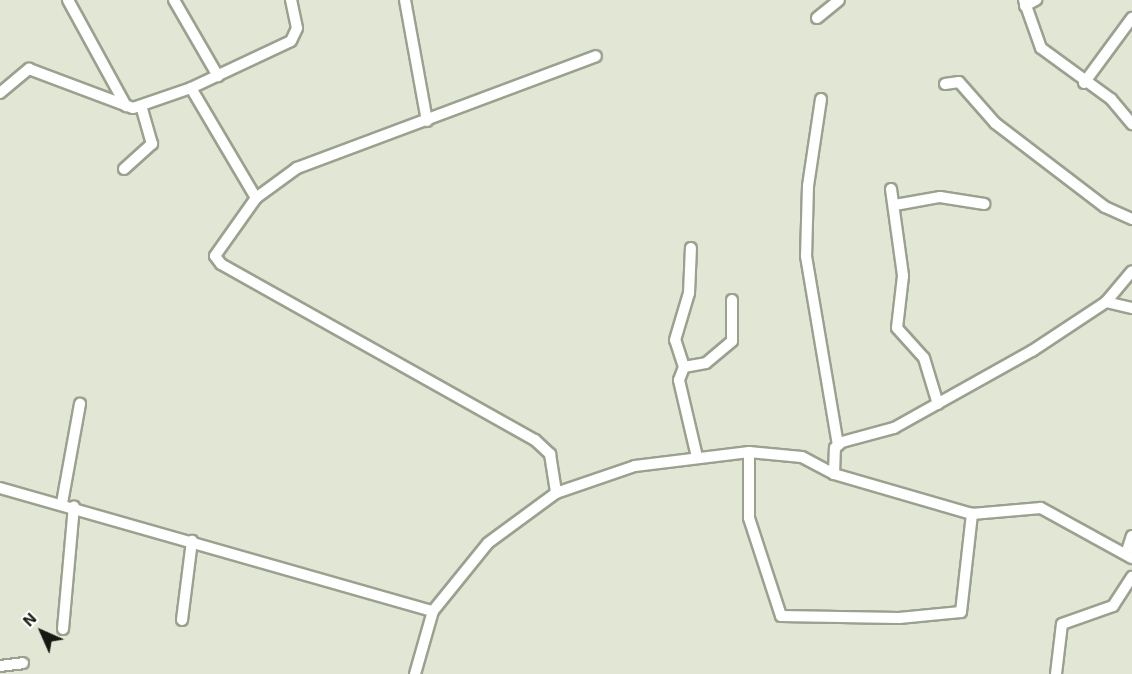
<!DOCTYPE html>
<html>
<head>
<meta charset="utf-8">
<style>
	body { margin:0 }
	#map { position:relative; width:1132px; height:674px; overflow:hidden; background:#e1e7d4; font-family:"Exo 2",sans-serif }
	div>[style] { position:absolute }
	.roads { filter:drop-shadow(2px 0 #9ba18f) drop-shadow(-2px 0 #9ba18f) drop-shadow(0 2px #9ba18f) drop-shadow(0 -2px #9ba18f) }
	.minor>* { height:10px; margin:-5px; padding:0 5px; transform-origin:5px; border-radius:5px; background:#fff }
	span { translate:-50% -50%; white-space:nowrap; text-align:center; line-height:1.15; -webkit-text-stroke:6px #fff; paint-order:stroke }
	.north { position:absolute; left:12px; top:602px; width:60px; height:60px; -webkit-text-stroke:4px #fff; paint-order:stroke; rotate:315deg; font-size:16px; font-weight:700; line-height:24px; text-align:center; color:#161811 }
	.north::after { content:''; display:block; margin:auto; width:21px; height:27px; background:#161811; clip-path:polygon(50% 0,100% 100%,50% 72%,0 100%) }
</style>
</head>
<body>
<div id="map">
	<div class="roads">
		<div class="minor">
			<i style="left:68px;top:0;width:121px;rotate:61.3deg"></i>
			<i style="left:174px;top:0;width:88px;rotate:59.9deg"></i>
			<i style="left:405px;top:0;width:123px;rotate:79.7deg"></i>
			<i style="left:1024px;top:0;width:51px;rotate:70.5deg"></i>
			<i style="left:1041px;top:48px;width:87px;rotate:36.1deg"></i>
			<i style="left:1111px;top:99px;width:33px;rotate:50deg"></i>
			<i style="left:1025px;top:6px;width:13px;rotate:-29deg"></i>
			<i style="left:817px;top:18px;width:28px;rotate:-39deg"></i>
			<i style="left:1084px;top:83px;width:81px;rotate:-53.6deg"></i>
			<i style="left:945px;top:84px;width:14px;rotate:-8deg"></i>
			<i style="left:959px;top:82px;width:55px;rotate:48.7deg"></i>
			<i style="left:995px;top:123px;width:138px;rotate:37.4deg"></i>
			<i style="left:1105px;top:207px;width:30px;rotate:24deg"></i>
			<i style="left:191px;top:88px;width:110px;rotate:-25.2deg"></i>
			<i style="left:291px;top:41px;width:14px;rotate:-65deg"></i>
			<i style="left:297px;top:28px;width:29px;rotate:-102deg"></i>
			<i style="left:0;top:93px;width:38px;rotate:-40deg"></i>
			<i style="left:29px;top:69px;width:111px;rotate:20.6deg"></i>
			<i style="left:133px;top:108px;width:61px;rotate:-19deg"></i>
			<i style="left:191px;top:88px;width:128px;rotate:59.4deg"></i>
			<i style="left:256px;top:198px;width:71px;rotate:125.3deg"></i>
			<i style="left:215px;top:256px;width:10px;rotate:53deg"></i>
			<i style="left:221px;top:264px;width:360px;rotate:29.3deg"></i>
			<i style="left:535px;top:440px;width:21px;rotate:43deg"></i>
			<i style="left:550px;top:454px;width:39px;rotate:81deg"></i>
			<i style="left:821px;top:99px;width:88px;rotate:98.5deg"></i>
			<i style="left:808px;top:186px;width:70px;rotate:91.6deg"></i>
			<i style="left:806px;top:256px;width:192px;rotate:80.4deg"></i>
			<i style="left:124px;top:169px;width:38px;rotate:-42deg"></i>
			<i style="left:152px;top:144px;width:37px;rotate:-106deg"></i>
			<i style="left:891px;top:189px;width:88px;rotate:82.1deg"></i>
			<i style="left:903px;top:276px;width:52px;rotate:96.6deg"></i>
			<i style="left:897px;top:328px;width:40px;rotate:48deg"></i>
			<i style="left:924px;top:358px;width:48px;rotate:73.1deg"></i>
			<i style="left:256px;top:198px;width:51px;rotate:-36.2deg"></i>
			<i style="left:297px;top:168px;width:319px;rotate:-20.5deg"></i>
			<i style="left:895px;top:205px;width:46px;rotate:-10.1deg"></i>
			<i style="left:940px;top:197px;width:45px;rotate:9deg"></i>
			<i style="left:1106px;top:302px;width:27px;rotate:13deg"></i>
			<i style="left:684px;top:367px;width:28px;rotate:-108deg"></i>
			<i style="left:675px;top:340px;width:49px;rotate:-73.4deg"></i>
			<i style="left:689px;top:293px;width:45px;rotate:-87.5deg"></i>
			<i style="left:749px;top:452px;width:66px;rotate:90deg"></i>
			<i style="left:749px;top:518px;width:103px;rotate:71.9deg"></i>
			<i style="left:781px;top:616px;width:118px;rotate:1deg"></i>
			<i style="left:899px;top:618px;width:62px;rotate:-5.5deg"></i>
			<i style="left:961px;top:612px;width:99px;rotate:-83.6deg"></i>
			<i style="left:697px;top:457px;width:79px;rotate:-103.2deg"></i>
			<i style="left:679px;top:380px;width:14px;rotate:-69deg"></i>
			<i style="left:684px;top:367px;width:22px;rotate:-10deg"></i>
			<i style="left:706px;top:363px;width:34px;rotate:-40deg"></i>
			<i style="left:732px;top:341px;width:41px;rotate:-90deg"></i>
			<i style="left:834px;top:474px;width:26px;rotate:-88deg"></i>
			<i style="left:835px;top:448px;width:9px;rotate:-41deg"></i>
			<i style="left:842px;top:442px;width:54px;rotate:-15.1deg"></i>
			<i style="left:894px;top:428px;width:158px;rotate:-29.2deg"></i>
			<i style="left:1032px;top:351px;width:89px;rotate:-33.5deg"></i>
			<i style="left:1106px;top:302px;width:40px;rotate:-50deg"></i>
			<i style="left:0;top:488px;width:450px;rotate:15.9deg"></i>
			<i style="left:62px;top:503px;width:101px;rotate:-79.7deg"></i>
			<i style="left:1126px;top:554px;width:19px;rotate:-72deg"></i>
			<i style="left:182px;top:620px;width:80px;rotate:-82.8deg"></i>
			<i style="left:63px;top:629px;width:123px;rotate:-84.9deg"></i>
			<i style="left:0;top:666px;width:23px;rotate:-7deg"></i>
			<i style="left:415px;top:674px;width:66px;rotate:-74.1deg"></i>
			<i style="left:433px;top:611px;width:87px;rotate:-51deg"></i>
			<i style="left:488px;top:543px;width:84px;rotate:-36.3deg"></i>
			<i style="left:556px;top:493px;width:83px;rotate:-18.9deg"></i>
			<i style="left:635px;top:466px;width:115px;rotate:-7deg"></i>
			<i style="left:749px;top:452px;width:53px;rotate:5.4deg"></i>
			<i style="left:802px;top:457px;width:36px;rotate:28deg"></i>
			<i style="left:834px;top:474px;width:144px;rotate:16.2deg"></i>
			<i style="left:972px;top:514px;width:69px;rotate:-5deg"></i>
			<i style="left:1041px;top:508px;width:104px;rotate:28.8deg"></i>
			<i style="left:1056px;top:674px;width:50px;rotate:-83.2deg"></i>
			<i style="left:1062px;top:624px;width:54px;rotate:-19.4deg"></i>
			<i style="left:1113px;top:606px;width:35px;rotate:-57deg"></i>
		</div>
	</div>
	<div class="north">N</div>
</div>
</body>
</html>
